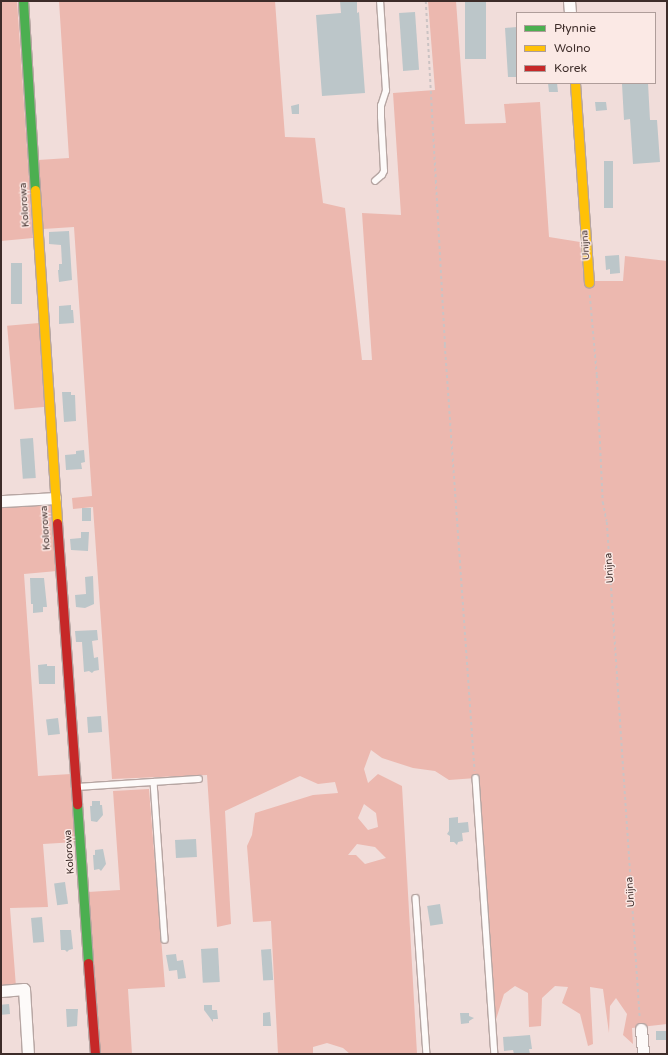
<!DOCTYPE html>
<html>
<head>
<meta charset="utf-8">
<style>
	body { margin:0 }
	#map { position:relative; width:668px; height:1055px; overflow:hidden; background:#f1ddda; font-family:"Varela Round",sans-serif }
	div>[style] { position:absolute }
	.green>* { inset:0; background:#ecb8af; transform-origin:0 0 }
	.building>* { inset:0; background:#bcc6c9; transform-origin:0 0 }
	.path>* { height:1.5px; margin-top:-0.75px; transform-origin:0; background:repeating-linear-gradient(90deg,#cbc3c3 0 3px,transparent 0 6px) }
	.roads { filter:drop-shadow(1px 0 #b6a5a2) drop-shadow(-1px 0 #b6a5a2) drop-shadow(0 1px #b6a5a2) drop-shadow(0 -1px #b6a5a2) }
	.lane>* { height:5.5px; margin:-2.75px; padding:0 2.75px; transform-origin:2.75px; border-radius:2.75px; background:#fdfaf9 }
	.street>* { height:11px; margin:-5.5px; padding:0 5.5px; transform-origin:5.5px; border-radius:5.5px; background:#fdfaf9 }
	.fast>* { height:9px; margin:-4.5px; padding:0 4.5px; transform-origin:4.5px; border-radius:4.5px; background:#4caf50 }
	.slow>* { height:9px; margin:-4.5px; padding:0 4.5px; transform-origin:4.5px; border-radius:4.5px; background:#ffc107 }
	.jam>* { height:9px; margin:-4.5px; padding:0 4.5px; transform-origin:4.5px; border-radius:4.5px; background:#c62828 }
	span { translate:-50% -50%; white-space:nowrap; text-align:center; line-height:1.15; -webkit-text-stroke:3px #fbe9e5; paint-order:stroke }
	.street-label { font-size:10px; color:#3d2c29 }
	.frame { position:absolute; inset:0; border:2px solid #3d2c29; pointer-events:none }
	.legend { position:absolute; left:516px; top:12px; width:140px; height:72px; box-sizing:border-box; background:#fbe9e5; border:1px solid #af9d9a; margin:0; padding:5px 7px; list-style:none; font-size:12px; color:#3d2c29 }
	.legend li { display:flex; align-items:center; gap:8px; height:20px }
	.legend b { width:20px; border:1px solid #af9d9a }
</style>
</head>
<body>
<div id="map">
	<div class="green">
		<i style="clip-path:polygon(1px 1px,17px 1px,33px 238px,1px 241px)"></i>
		<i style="clip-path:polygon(evenodd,59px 1px,275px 1px,285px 137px,315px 138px,323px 203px,345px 208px,362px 360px,372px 360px,362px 213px,401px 215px,393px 93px,435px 90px,428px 1px,456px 1px,465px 124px,506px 123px,504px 104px,540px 102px,549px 237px,580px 242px,584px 281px,623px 281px,625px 256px,667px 261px,667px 1024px,632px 1028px,633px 1044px,623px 1035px,627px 1014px,616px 998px,610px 1006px,609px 1033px,603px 989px,590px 987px,593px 1044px,588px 1046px,580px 1014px,562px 1003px,568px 987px,555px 986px,542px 998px,541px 1026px,529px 1027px,528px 993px,515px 986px,504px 994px,493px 1029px,476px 778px,449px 780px,435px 771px,413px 768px,382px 758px,371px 750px,364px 769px,368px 783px,378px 774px,402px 786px,417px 1054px,350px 1054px,343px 1048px,327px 1043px,313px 1047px,313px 1054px,278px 1054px,271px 921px,253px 922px,247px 846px,252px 835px,255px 813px,313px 795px,338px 793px,335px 782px,318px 784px,300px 776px,225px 811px,231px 924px,217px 927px,207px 775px,112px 779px,93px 507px,73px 509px,72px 498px,92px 496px,74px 227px,43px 229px,38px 160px,69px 158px,59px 1px,364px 804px,376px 813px,378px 827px,368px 830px,358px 818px,364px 804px,59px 1px,357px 844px,375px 847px,386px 858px,365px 864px,356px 855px,348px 855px,357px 844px)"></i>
		<i style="left:39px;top:323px;width:84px;height:32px;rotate:85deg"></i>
		<i style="clip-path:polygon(53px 504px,57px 571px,24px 574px,38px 776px,71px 774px,76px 842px,43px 844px,48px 907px,10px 908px,16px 987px,1px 988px,1px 507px)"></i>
		<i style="clip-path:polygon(149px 789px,165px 987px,128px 989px,132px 1054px,100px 1054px,88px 892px,120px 890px,113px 791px)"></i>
	</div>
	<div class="building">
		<i style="clip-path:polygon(340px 1px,357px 1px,357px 13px,359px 12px,365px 93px,322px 96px,316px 15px,341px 13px)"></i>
		<i style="left:465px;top:1px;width:21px;height:58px"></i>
		<i style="left:415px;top:12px;width:58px;height:16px;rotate:86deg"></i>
		<i style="clip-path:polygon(517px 27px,517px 77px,508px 77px,505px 28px)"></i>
		<i style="clip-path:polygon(548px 83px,557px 83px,558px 92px,549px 92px)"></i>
		<i style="clip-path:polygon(629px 83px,648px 83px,650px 120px,657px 120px,660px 162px,633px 164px,630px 119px,624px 120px,622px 84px)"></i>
		<i style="clip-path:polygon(595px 102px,606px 102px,607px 110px,596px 111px)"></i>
		<i style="clip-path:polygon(299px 104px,299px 114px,292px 114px,291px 106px)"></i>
		<i style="left:604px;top:161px;width:9px;height:47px"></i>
		<i style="clip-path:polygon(69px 231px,72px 280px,59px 282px,58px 270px,59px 270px,59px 264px,62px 264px,61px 245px,49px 244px,49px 232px)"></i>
		<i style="clip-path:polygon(619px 255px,620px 273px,610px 274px,610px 269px,606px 270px,605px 256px)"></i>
		<i style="left:11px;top:263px;width:11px;height:41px"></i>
		<i style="clip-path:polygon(71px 305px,71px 310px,73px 310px,74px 323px,59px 324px,59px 306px)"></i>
		<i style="clip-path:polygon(62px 392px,71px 392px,71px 395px,75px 395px,76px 421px,64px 422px)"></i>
		<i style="left:33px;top:438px;width:40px;height:13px;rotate:86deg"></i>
		<i style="clip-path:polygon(84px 450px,85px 462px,81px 463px,82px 469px,66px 470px,65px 455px,76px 454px,76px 451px)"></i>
		<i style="left:82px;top:508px;width:9px;height:13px"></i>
		<i style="clip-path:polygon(81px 532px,89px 532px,88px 551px,71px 550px,70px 539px,81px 538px)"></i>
		<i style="clip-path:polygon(93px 576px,94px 604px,85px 608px,76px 607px,75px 595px,86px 594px,85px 577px)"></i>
		<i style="clip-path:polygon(30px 578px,44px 578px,47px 607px,43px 607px,43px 612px,33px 613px,33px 604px,31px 604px)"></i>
		<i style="clip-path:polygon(97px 630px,98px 640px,92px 641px,94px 658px,98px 657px,99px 670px,94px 671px,92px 673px,89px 671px,84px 672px,82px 642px,76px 642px,75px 631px)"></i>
		<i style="clip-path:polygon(47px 664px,47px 666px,55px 666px,55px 684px,39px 684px,38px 665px)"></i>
		<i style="left:101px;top:716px;width:16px;height:14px;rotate:86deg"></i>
		<i style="left:58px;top:718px;width:16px;height:12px;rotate:83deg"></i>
		<i style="clip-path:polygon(92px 801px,100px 801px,100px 805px,102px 805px,103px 815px,97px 822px,91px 821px,90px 806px,92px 806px)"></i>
		<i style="clip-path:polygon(458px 817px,458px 823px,468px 822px,469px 832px,462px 833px,463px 841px,458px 842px,457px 845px,454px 842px,450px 842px,450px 836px,447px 834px,449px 831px,449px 818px)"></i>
		<i style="left:196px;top:839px;width:18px;height:21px;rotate:87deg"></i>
		<i style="clip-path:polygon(103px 849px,106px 864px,101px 871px,99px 869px,94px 870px,93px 855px,95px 855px,95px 850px)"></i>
		<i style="left:65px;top:882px;width:22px;height:11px;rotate:82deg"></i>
		<i style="left:440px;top:904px;width:20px;height:13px;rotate:81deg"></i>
		<i style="left:42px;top:917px;width:25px;height:11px;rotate:85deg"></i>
		<i style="clip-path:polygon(60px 930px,71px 930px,73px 949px,69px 950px,67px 952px,65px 950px,61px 950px)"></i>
		<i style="left:218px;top:948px;width:34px;height:17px;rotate:87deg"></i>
		<i style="left:271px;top:949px;width:31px;height:10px;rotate:86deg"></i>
		<i style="clip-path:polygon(176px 954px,177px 961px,183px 960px,186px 978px,178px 979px,177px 970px,169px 971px,166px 955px)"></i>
		<i style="left:9px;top:1004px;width:10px;height:8px;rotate:84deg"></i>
		<i style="clip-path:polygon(204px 1005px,212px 1005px,212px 1010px,217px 1010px,218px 1019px,213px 1019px,213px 1022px,204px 1010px)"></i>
		<i style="clip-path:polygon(66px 1009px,78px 1009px,77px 1026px,67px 1027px)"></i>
		<i style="clip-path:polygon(270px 1012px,271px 1026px,263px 1026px,263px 1013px)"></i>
		<i style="clip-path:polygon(460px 1013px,469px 1013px,469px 1016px,474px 1018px,469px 1021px,469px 1023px,461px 1024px)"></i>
		<i style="left:667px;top:1031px;width:9px;height:11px;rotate:90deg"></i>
		<i style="clip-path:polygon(530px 1035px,532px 1049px,529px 1049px,530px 1054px,514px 1054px,513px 1050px,504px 1051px,503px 1037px)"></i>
	</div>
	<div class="path">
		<i style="left:426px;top:1px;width:345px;rotate:86.8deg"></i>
		<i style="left:445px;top:345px;width:427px;rotate:86deg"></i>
		<i style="left:590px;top:295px;width:80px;rotate:85deg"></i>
		<i style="left:597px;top:375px;width:127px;rotate:87.3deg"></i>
		<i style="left:603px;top:502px;width:20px;rotate:79deg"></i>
		<i style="left:607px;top:522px;width:498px;rotate:86.2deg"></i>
	</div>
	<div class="roads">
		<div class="lane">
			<i style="left:375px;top:181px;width:9px;rotate:-41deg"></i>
			<i style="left:382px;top:175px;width:4px;rotate:-63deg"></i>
			<i style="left:384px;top:171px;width:54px;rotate:-93.2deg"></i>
			<i style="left:381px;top:117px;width:11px;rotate:-90deg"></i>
			<i style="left:381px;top:106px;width:16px;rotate:-72deg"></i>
			<i style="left:386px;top:91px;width:90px;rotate:-93.8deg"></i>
			<i style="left:476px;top:778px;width:277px;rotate:86.1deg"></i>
			<i style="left:154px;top:782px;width:158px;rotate:86deg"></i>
			<i style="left:76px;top:787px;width:123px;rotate:-3.7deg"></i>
			<i style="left:416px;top:898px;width:156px;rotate:86deg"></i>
		</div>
		<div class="street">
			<i style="left:569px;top:1px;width:12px;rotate:85deg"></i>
			<i style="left:1px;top:501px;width:54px;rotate:-3.2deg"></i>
			<i style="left:1px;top:991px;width:23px;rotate:-5deg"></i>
			<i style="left:24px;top:989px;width:65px;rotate:86.5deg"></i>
			<i style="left:641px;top:1029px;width:25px;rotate:85deg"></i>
		</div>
		<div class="fast">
			<i style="left:23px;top:1px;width:189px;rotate:86.4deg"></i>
			<i style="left:77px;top:804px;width:159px;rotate:86deg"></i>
		</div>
		<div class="slow">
			<i style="left:575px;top:83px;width:200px;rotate:86deg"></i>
			<i style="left:35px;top:190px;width:334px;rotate:86.2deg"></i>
		</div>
		<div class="jam">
			<i style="left:57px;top:523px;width:282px;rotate:85.9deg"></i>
			<i style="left:88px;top:963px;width:91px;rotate:85.6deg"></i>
		</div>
	</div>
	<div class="street-label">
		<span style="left:25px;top:205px;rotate:-94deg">Kolorowa</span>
		<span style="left:586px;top:245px;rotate:-94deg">Unijna</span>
		<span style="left:46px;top:528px;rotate:-94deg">Kolorowa</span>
		<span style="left:610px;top:568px;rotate:-94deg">Unijna</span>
		<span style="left:70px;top:852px;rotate:-94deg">Kolorowa</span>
		<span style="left:631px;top:892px;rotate:-94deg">Unijna</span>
	</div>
	<div class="frame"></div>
	<ul class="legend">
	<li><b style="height:5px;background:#4caf50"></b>Płynnie</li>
	<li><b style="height:5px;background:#ffc107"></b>Wolno</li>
	<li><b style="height:5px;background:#c62828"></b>Korek</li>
	</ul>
</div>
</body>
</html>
